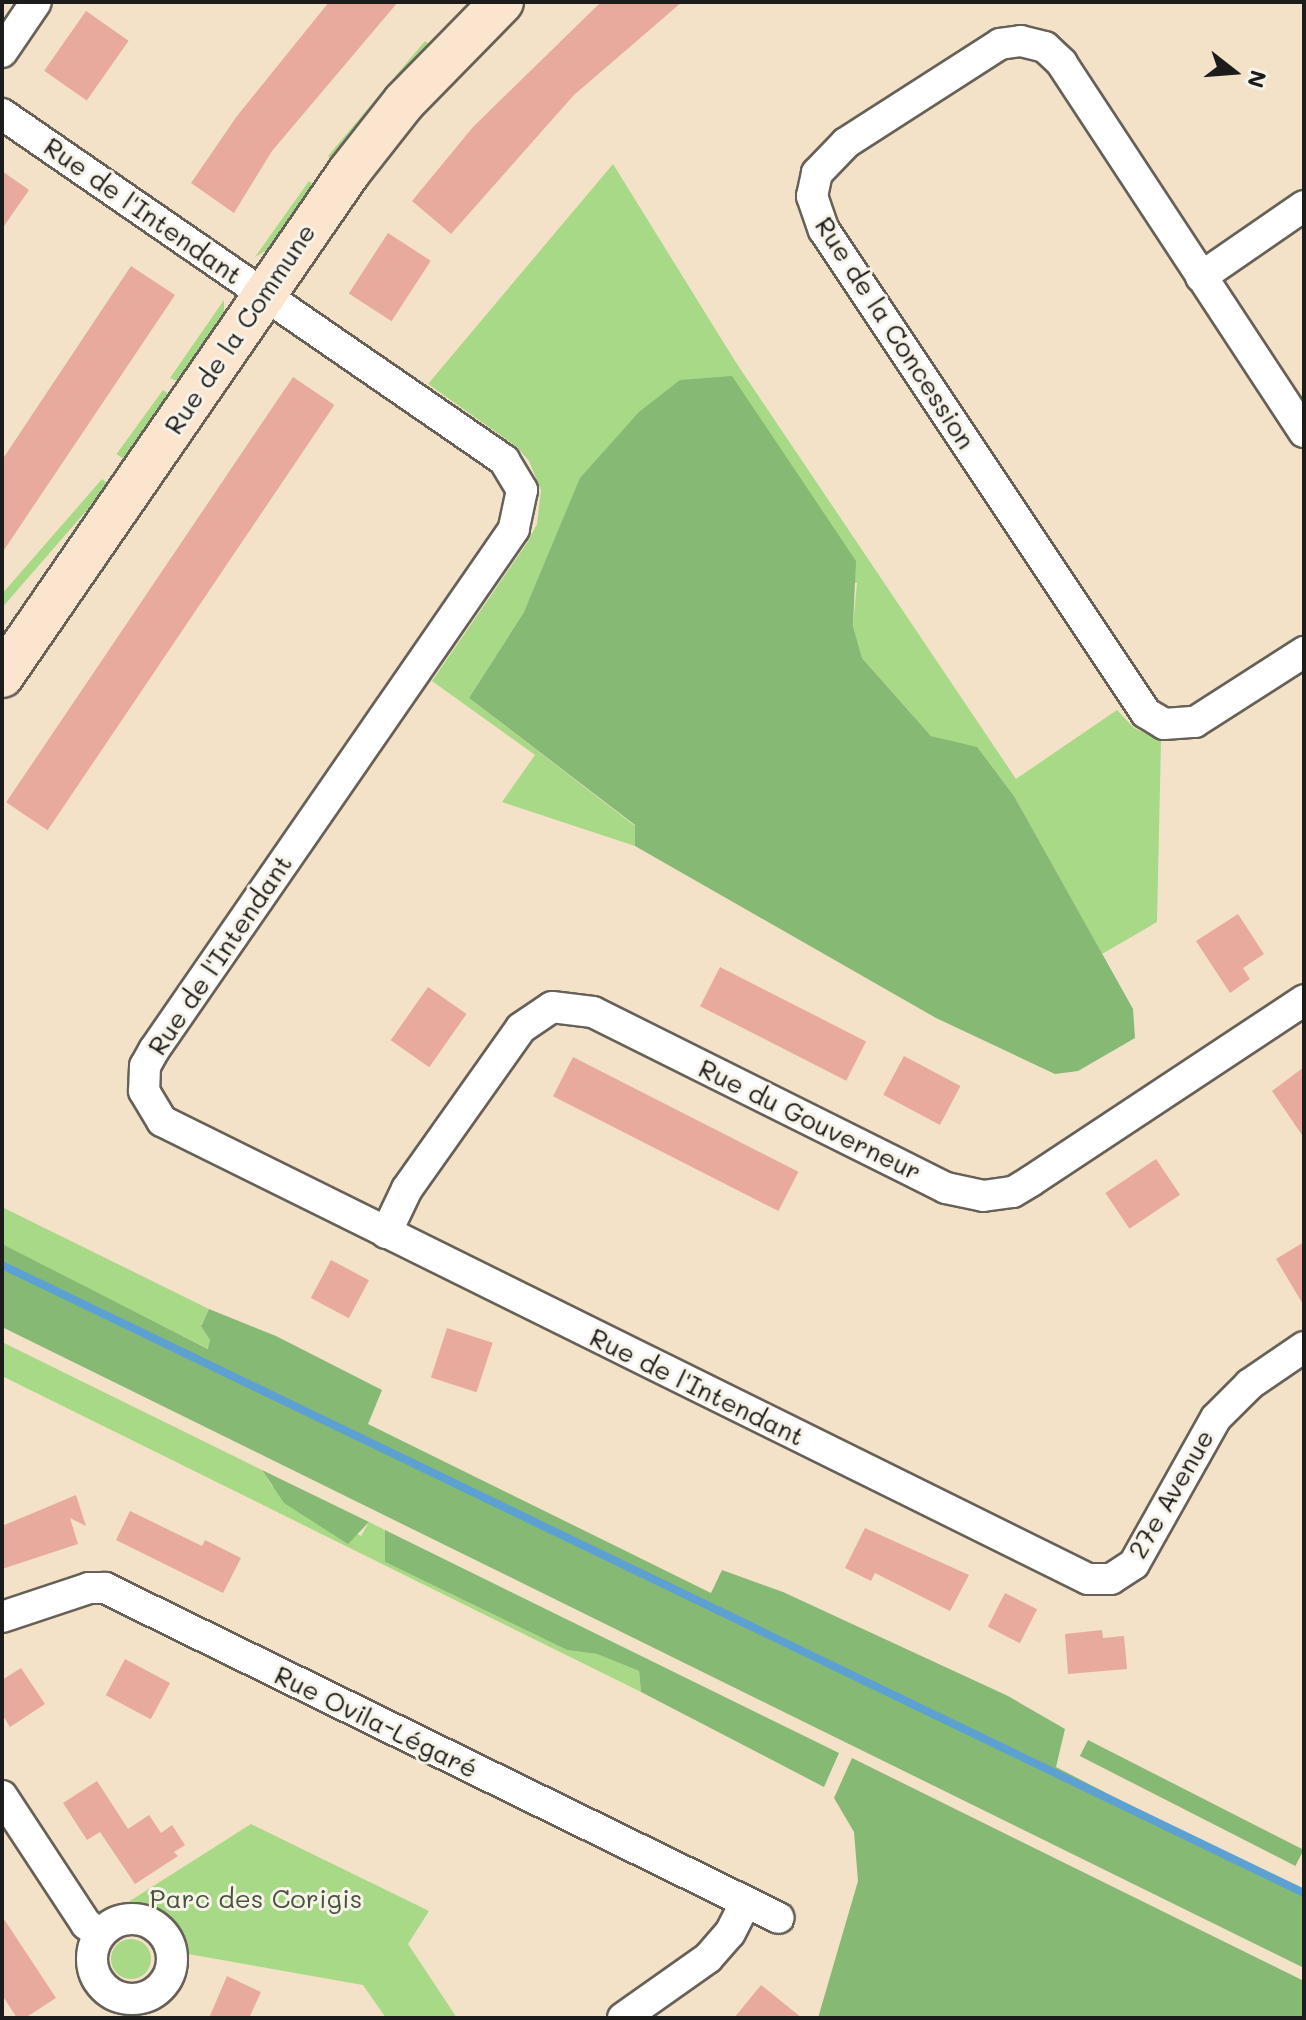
<!DOCTYPE html>
<html>
<head>
<meta charset="utf-8">
<style>
	body { margin:0 }
	#map { position:relative; width:1306px; height:2020px; overflow:hidden; background:#f3e2c8; font-family:Mali,sans-serif }
	div>[style] { position:absolute }
	.green>* { inset:0; background:#a8d987; transform-origin:0 0 }
	.round { border-radius:50% }
	.forest>* { inset:0; background:#86b974; transform-origin:0 0 }
	.stream>* { height:8px; margin:-4px; padding:0 4px; transform-origin:4px; border-radius:4px; background:#5da1d2 }
	.building>* { inset:0; background:#e9aa9e; transform-origin:0 0 }
	.roads { filter:drop-shadow(2px 0 #676158) drop-shadow(-2px 0 #676158) drop-shadow(0 2px #676158) drop-shadow(0 -2px #676158) }
	.street>* { height:30px; margin:-15px; padding:0 15px; transform-origin:15px; border-radius:15px; background:#fff }
	.street>.ring { margin:-15px; padding:0; box-sizing:content-box; background:none; border:30px solid #fff; border-radius:50% }
	.secondary>* { height:42px; margin:-21px; padding:0 21px; transform-origin:21px; border-radius:21px; background:#fbe5cf }
	span { translate:-50% -50%; white-space:nowrap; text-align:center; line-height:1.15; -webkit-text-stroke:6px #f7f3e8; paint-order:stroke }
	.street-label { font-size:26px; color:#1c1c1c }
	.park-label { font-size:26px; color:#46553c }
	.frame { position:absolute; inset:0; border:4px solid #1c1c1c; pointer-events:none }
	.north { position:absolute; left:1194px; top:32px; width:80px; height:80px; -webkit-text-stroke:6px #f7f3e8; paint-order:stroke; rotate:107deg; font-size:22px; font-weight:700; line-height:32px; text-align:center; color:#1c1c1c }
	.north::after { content:''; display:block; margin:auto; width:28px; height:36px; background:#1c1c1c; clip-path:polygon(50% 0,100% 100%,50% 72%,0 100%) }
</style>
</head>
<body>
<div id="map">
	<div class="green">
		<i style="clip-path:polygon(425px 41px,430px 45px,334px 161px,328px 156px)"></i>
		<i style="clip-path:polygon(613px 164px,735px 361px,1016px 779px,1117px 710px,1134px 728px,1161px 741px,1157px 922px,1102px 954px,1014px 796px,977px 748px,931px 736px,862px 658px,853px 626px,857px 583px,547px 562px,524px 612px,469px 698px,635px 826px,635px 846px,502px 802px,535px 755px,432px 681px,527px 543px,537px 524px,541px 490px,529px 461px,517px 447px,428px 384px)"></i>
		<i style="clip-path:polygon(309px 181px,315px 186px,272px 247px,255px 257px)"></i>
		<i style="clip-path:polygon(224px 300px,224px 318px,179px 382px,170px 378px)"></i>
		<i style="left:163px;top:390px;width:9px;height:79px;rotate:36deg"></i>
		<i style="left:102px;top:479px;width:9px;height:161px;rotate:41deg"></i>
		<i style="clip-path:polygon(2px 1207px,209px 1309px,201px 1325px,210px 1340px,209px 1349px,2px 1246px)"></i>
		<i style="clip-path:polygon(2px 1342px,262px 1470px,272px 1486px,361px 1536px,369px 1522px,385px 1530px,385px 1562px,567px 1650px,597px 1654px,639px 1671px,641px 1692px,2px 1376px)"></i>
		<i style="clip-path:polygon(251px 1824px,429px 1911px,408px 1944px,457px 2018px,386px 2018px,363px 1985px,188px 1954px,166px 1913px,125px 1904px)"></i>
		<i class="round" style="left:111px;top:1939px;width:40px;height:40px"></i>
	</div>
	<div class="forest">
		<i style="clip-path:polygon(732px 376px,856px 561px,853px 626px,862px 658px,931px 736px,977px 747px,1014px 796px,1133px 1009px,1135px 1038px,1078px 1071px,1055px 1074px,936px 1018px,635px 846px,635px 825px,469px 698px,524px 612px,580px 478px,639px 412px,680px 380px)"></i>
		<i style="clip-path:polygon(2px 1244px,208px 1349px,210px 1340px,201px 1326px,209px 1309px,276px 1336px,382px 1390px,368px 1424px,711px 1593px,722px 1570px,783px 1592px,1008px 1696px,1065px 1729px,1056px 1767px,1304px 1895px,1304px 1968px,2px 1327px)"></i>
		<i style="clip-path:polygon(262px 1470px,369px 1522px,348px 1544px,284px 1503px)"></i>
		<i style="clip-path:polygon(385px 1530px,839px 1753px,824px 1787px,641px 1692px,639px 1671px,597px 1654px,567px 1650px,385px 1562px)"></i>
		<i style="left:1088px;top:1740px;width:242px;height:18px;rotate:27deg"></i>
		<i style="clip-path:polygon(852px 1758px,1304px 1981px,1304px 2018px,818px 2018px,858px 1881px,854px 1832px,834px 1798px)"></i>
	</div>
	<div class="stream">
		<i style="left:2px;top:1265px;width:1446px;rotate:25.75deg"></i>
	</div>
	<div class="building">
		<i style="clip-path:polygon(329px 2px,398px 2px,272px 151px,234px 213px,191px 183px,237px 116px)"></i>
		<i style="clip-path:polygon(601px 2px,682px 2px,574px 95px,451px 234px,412px 201px,473px 127px)"></i>
		<i style="left:86px;top:11px;width:52px;height:73px;rotate:35deg"></i>
		<i style="clip-path:polygon(2px 171px,29px 190px,2px 229px)"></i>
		<i style="left:388px;top:233px;width:51px;height:72px;rotate:33deg"></i>
		<i style="clip-path:polygon(131px 266px,175px 295px,2px 553px,2px 460px)"></i>
		<i style="left:293px;top:377px;width:50px;height:513px;rotate:34deg"></i>
		<i style="clip-path:polygon(1238px 914px,1264px 954px,1243px 968px,1250px 979px,1230px 993px,1196px 941px)"></i>
		<i style="left:720px;top:967px;width:164px;height:44px;rotate:27deg"></i>
		<i style="left:428px;top:987px;width:47px;height:65px;rotate:35deg"></i>
		<i style="left:904px;top:1056px;width:64px;height:44px;rotate:28deg"></i>
		<i style="left:573px;top:1057px;width:253px;height:44px;rotate:27deg"></i>
		<i style="clip-path:polygon(1304px 1067px,1304px 1138px,1272px 1091px)"></i>
		<i style="left:1156px;top:1159px;width:43px;height:61px;rotate:56deg"></i>
		<i style="clip-path:polygon(1304px 1242px,1304px 1306px,1276px 1259px)"></i>
		<i style="left:331px;top:1260px;width:43px;height:43px;rotate:28deg"></i>
		<i style="left:447px;top:1328px;width:48px;height:52px;rotate:18deg"></i>
		<i style="clip-path:polygon(76px 1495px,86px 1526px,70px 1518px,78px 1544px,2px 1569px,2px 1526px)"></i>
		<i style="clip-path:polygon(130px 1511px,202px 1546px,205px 1540px,241px 1558px,223px 1593px,116px 1540px)"></i>
		<i style="clip-path:polygon(865px 1528px,969px 1575px,950px 1611px,875px 1573px,871px 1581px,845px 1568px)"></i>
		<i style="left:1005px;top:1593px;width:36px;height:38px;rotate:27deg"></i>
		<i style="clip-path:polygon(1102px 1630px,1103px 1638px,1124px 1636px,1127px 1669px,1068px 1674px,1065px 1634px)"></i>
		<i style="left:125px;top:1659px;width:51px;height:41px;rotate:28deg"></i>
		<i style="clip-path:polygon(21px 1668px,45px 1704px,10px 1727px,2px 1714px,2px 1680px)"></i>
		<i style="clip-path:polygon(97px 1781px,128px 1829px,149px 1815px,161px 1833px,172px 1825px,185px 1845px,174px 1852px,178px 1856px,135px 1884px,100px 1832px,87px 1840px,63px 1803px)"></i>
		<i style="clip-path:polygon(2px 1916px,56px 1998px,25px 2018px,17px 2018px,2px 1995px)"></i>
		<i style="clip-path:polygon(227px 1976px,261px 1992px,249px 2018px,209px 2018px)"></i>
		<i style="clip-path:polygon(761px 1985px,802px 2018px,734px 2018px)"></i>
	</div>
	<div class="roads">
		<div class="street">
			<i style="left:2px;top:52px;width:60px;rotate:-55.8deg"></i>
			<i style="left:2px;top:114px;width:610px;rotate:34.58deg"></i>
			<i style="left:504px;top:460px;width:35px;rotate:59deg"></i>
			<i style="left:522px;top:490px;width:40px;rotate:102deg"></i>
			<i style="left:514px;top:529px;width:633px;rotate:124.64deg"></i>
			<i style="left:154px;top:1050px;width:18px;rotate:119deg"></i>
			<i style="left:145px;top:1066px;width:25px;rotate:92deg"></i>
			<i style="left:144px;top:1091px;width:35px;rotate:59deg"></i>
			<i style="left:162px;top:1121px;width:1033px;rotate:26.32deg"></i>
			<i style="left:1088px;top:1579px;width:23px"></i>
			<i style="left:1111px;top:1579px;width:27px;rotate:-33deg"></i>
			<i style="left:1134px;top:1564px;width:167px;rotate:-60.7deg"></i>
			<i style="left:1216px;top:1418px;width:48px;rotate:-45deg"></i>
			<i style="left:1250px;top:1384px;width:65px;rotate:-34.4deg"></i>
			<i style="left:1201px;top:277px;width:125px;rotate:-34.6deg"></i>
			<i style="left:1304px;top:432px;width:441px;rotate:-123.3deg"></i>
			<i style="left:1062px;top:63px;width:23px;rotate:-137deg"></i>
			<i style="left:1045px;top:47px;width:25px;rotate:-166deg"></i>
			<i style="left:1021px;top:41px;width:21px;rotate:172deg"></i>
			<i style="left:1000px;top:44px;width:183px;rotate:147.3deg"></i>
			<i style="left:846px;top:143px;width:42px;rotate:134deg"></i>
			<i style="left:817px;top:173px;width:24px;rotate:102deg"></i>
			<i style="left:812px;top:196px;width:36px;rotate:71deg"></i>
			<i style="left:824px;top:230px;width:580px;rotate:56.31deg"></i>
			<i style="left:1146px;top:713px;width:21px;rotate:31deg"></i>
			<i style="left:1164px;top:724px;width:31px;rotate:-4deg"></i>
			<i style="left:1195px;top:722px;width:130px;rotate:-32.7deg"></i>
			<i style="left:386px;top:1233px;width:49px;rotate:-64.5deg"></i>
			<i style="left:407px;top:1189px;width:197px;rotate:-54.7deg"></i>
			<i style="left:521px;top:1028px;width:37px;rotate:-34deg"></i>
			<i style="left:552px;top:1007px;width:41px;rotate:7deg"></i>
			<i style="left:593px;top:1012px;width:394px;rotate:26.5deg"></i>
			<i style="left:946px;top:1188px;width:38px;rotate:12deg"></i>
			<i style="left:983px;top:1196px;width:30px;rotate:-8deg"></i>
			<i style="left:1013px;top:1192px;width:21px;rotate:-31deg"></i>
			<i style="left:1031px;top:1181px;width:328px;rotate:-33.5deg"></i>
			<i style="left:2px;top:1617px;width:92px;rotate:-18.4deg"></i>
			<i style="left:89px;top:1588px;width:16px"></i>
			<i style="left:105px;top:1588px;width:750px;rotate:26.09deg"></i>
			<i style="left:2px;top:1796px;width:153px;rotate:56.7deg"></i>
			<i style="left:86px;top:1924px;width:17px;rotate:36deg"></i>
			<i class="ring" style="left:92px;top:1919px;width:50px;height:50px"></i>
			<i style="left:623px;top:2018px;width:104px;rotate:-35.2deg"></i>
			<i style="left:708px;top:1958px;width:33px;rotate:-49deg"></i>
			<i style="left:730px;top:1933px;width:34px;rotate:-63deg"></i>
		</div>
		<div class="secondary">
			<i style="left:2px;top:676px;width:612px;rotate:-55.45deg"></i>
			<i style="left:349px;top:172px;width:89px;rotate:-51.8deg"></i>
			<i style="left:404px;top:102px;width:140px;rotate:-45.6deg"></i>
		</div>
	</div>
	<div class="street-label">
		<span style="left:143px;top:211px;rotate:35deg">Rue de l'Intendant</span>
		<span style="left:240px;top:329px;rotate:-56deg">Rue de la Commune</span>
		<span style="left:895px;top:333px;rotate:57deg">Rue de la Concession</span>
		<span style="left:220px;top:955px;rotate:-56deg">Rue de l'Intendant</span>
		<span style="left:810px;top:1120px;rotate:26deg">Rue du Gouverneur</span>
		<span style="left:697px;top:1387px;rotate:26deg">Rue de l'Intendant</span>
		<span style="left:1171px;top:1494px;rotate:-60deg">27e Avenue</span>
		<span style="left:376px;top:1722px;rotate:26deg">Rue Ovila-Légaré</span>
	</div>
	<div class="park-label">
		<span style="left:256px;top:1899px">Parc des Corigis</span>
	</div>
	<div class="frame"></div>
	<div class="north">N</div>
</div>
</body>
</html>
